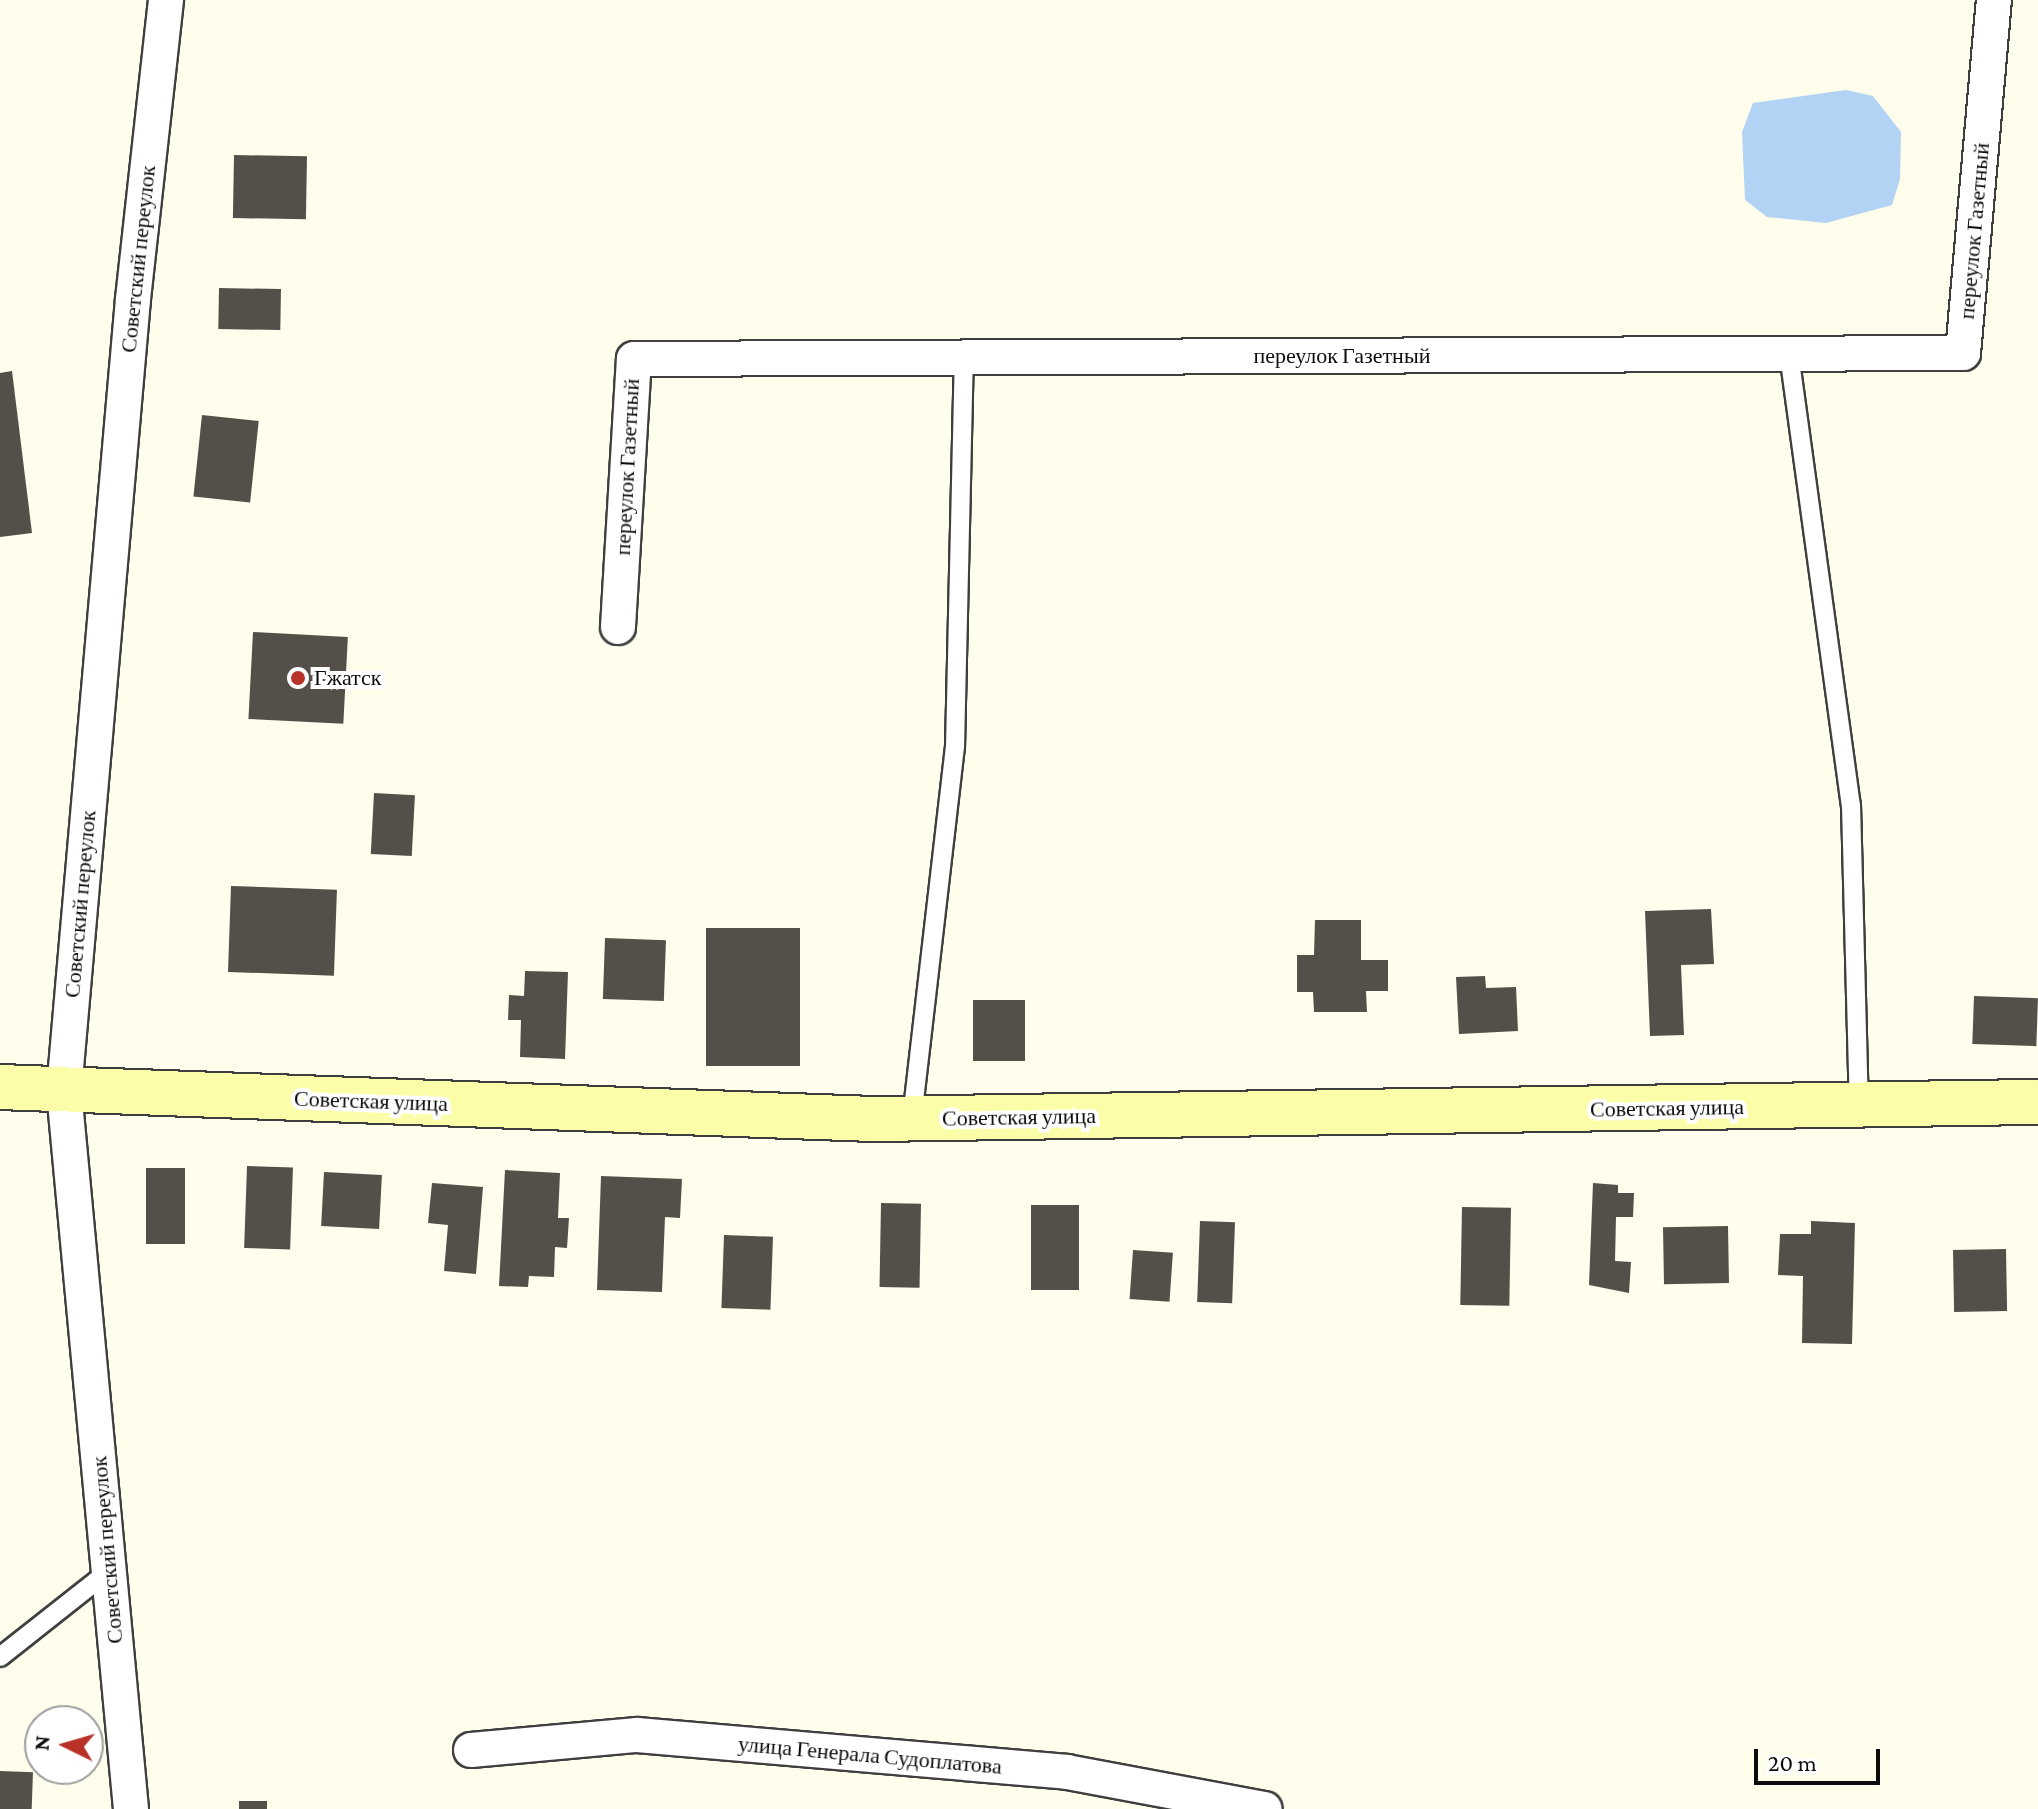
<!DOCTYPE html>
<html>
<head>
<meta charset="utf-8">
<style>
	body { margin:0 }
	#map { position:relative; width:2038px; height:1809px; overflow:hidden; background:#fffdeb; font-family:"Crimson Pro",serif }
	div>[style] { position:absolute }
	.water>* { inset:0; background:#b2d3f4 }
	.building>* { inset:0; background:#544f49; transform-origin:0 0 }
	.roads { filter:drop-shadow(2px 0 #3f3f3f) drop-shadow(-2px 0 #3f3f3f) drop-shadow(0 2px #3f3f3f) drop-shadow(0 -2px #3f3f3f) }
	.lane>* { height:18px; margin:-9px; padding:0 9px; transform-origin:9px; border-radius:9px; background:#fff }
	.street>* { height:34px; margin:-17px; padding:0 17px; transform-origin:17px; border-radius:17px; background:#fff }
	.secondary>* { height:44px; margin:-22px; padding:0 22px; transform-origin:22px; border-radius:22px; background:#fcfda8 }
	.dots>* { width:22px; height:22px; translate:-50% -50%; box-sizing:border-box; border:4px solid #fff; border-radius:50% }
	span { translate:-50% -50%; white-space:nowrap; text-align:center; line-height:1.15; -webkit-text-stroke:8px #fff; paint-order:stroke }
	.street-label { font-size:22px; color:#0c0c0c }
	.poi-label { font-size:22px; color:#0c0c0c }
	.left { translate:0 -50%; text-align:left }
	.north { position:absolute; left:24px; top:1705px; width:80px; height:80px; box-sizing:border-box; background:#fff; border:2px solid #9e9e9e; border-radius:50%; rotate:275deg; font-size:22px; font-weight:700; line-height:32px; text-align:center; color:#0c0c0c }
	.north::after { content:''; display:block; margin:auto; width:28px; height:36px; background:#b83228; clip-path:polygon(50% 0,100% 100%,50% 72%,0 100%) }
	.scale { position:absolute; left:1754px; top:1749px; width:126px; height:36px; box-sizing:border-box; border:4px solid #0c0c0c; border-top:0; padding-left:10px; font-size:24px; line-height:28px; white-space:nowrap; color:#0c0c0c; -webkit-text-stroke:6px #fff; paint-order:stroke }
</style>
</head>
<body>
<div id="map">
	<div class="water">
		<i style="clip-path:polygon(1846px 90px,1873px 96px,1901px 132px,1900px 179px,1892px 205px,1826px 223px,1767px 217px,1745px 200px,1742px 132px,1753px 103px)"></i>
	</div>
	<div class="building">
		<i style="left:234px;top:155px;width:73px;height:63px;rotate:1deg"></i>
		<i style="left:219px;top:288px;width:62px;height:41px;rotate:1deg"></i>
		<i style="clip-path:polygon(12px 371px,32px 533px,0 537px,0 373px)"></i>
		<i style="left:202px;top:415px;width:57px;height:82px;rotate:6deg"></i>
		<i style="left:253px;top:632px;width:95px;height:87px;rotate:3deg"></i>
		<i style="left:374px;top:793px;width:41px;height:61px;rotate:3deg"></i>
		<i style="left:231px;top:886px;width:106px;height:86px;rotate:2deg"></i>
		<i style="clip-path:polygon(1711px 909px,1714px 964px,1681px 965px,1684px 1035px,1650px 1036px,1645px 911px)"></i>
		<i style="clip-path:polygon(1315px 920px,1361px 920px,1361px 960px,1388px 960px,1388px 991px,1366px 991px,1367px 1012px,1314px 1012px,1313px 992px,1297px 992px,1297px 955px,1314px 955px)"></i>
		<i style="left:706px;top:928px;width:94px;height:138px"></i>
		<i style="left:605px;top:938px;width:61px;height:61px;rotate:2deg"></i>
		<i style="clip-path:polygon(525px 971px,568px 972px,565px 1059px,520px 1057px,521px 1020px,508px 1020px,509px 995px,524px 996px)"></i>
		<i style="clip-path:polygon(1485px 976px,1486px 988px,1516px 987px,1518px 1031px,1459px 1034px,1456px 977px)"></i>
		<i style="left:1974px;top:996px;width:64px;height:48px;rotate:2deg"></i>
		<i style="left:973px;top:1000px;width:52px;height:61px"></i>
		<i style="left:247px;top:1166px;width:46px;height:82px;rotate:2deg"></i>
		<i style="left:146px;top:1168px;width:39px;height:76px"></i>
		<i style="clip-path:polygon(505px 1170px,560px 1173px,558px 1218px,569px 1218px,567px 1248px,555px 1247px,554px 1277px,529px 1276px,528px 1287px,499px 1286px)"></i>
		<i style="left:324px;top:1172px;width:58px;height:54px;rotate:3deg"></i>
		<i style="clip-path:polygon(601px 1176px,682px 1179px,680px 1218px,665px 1217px,662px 1292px,597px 1290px)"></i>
		<i style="clip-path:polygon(432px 1183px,483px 1187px,476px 1274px,444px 1271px,448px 1225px,428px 1223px)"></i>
		<i style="clip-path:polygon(1593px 1183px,1618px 1185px,1618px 1193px,1634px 1193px,1633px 1217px,1616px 1217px,1615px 1261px,1631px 1262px,1629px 1293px,1589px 1285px)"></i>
		<i style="left:881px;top:1203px;width:40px;height:84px;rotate:1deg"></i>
		<i style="left:1031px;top:1205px;width:48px;height:85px"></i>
		<i style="left:1462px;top:1207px;width:49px;height:98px;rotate:1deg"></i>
		<i style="left:1200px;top:1221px;width:35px;height:81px;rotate:2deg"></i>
		<i style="clip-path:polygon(1811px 1221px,1855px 1223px,1852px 1344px,1802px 1343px,1803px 1276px,1778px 1275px,1780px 1234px,1811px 1234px)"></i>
		<i style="left:1728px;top:1226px;width:57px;height:65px;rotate:89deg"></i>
		<i style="left:724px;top:1235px;width:49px;height:73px;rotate:2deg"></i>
		<i style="left:2006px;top:1249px;width:62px;height:53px;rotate:89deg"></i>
		<i style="left:1133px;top:1250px;width:40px;height:49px;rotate:4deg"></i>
		<i style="left:0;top:1771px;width:33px;height:38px;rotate:2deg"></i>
		<i style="left:267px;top:1801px;width:8px;height:28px;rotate:90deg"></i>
	</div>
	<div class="roads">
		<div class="lane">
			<i style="left:1789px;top:354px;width:455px;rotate:82.2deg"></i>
			<i style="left:1851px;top:805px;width:299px;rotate:88.5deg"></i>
			<i style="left:912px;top:1118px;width:373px;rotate:-83.4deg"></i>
			<i style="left:955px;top:747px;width:389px;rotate:-88.7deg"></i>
			<i style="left:0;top:1657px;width:139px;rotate:-38.3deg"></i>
		</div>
		<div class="street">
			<i style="left:618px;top:627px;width:268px;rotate:-86.6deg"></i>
			<i style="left:634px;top:359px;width:1329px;rotate:-0.26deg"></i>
			<i style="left:1963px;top:353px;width:354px;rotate:-85deg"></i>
			<i style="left:471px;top:1750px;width:167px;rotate:-5.2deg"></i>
			<i style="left:637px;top:1735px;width:432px;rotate:4.9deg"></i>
			<i style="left:1067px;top:1772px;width:201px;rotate:10.6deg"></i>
			<i style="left:131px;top:1809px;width:721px;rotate:-95.33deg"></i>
			<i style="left:64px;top:1091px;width:795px;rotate:-85.02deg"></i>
			<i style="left:133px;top:299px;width:301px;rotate:-83.7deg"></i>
		</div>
		<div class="secondary">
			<i style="left:0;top:1087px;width:875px;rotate:2.1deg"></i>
			<i style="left:874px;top:1119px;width:1164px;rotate:-0.84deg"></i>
		</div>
	</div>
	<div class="dots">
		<i style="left:298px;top:678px;background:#b83228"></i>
	</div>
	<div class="street-label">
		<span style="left:1974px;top:231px;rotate:-85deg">переулок Газетный</span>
		<span style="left:138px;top:259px;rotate:-84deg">Советский переулок</span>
		<span style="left:1342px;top:356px">переулок Газетный</span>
		<span style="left:627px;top:467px;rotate:-87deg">переулок Газетный</span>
		<span style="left:80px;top:904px;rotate:-85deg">Советский переулок</span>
		<span style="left:371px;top:1101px;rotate:2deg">Советская улица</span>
		<span style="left:1667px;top:1108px;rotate:-1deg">Советская улица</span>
		<span style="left:1019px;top:1117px;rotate:-1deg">Советская улица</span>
		<span style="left:107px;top:1550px;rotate:-95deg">Советский переулок</span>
		<span style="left:870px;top:1755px;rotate:5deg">улица Генерала Судоплатова</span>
	</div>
	<div class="poi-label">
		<span class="left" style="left:314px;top:678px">Гжатск</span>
	</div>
	<div class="north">N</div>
	<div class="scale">20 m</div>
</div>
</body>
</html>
